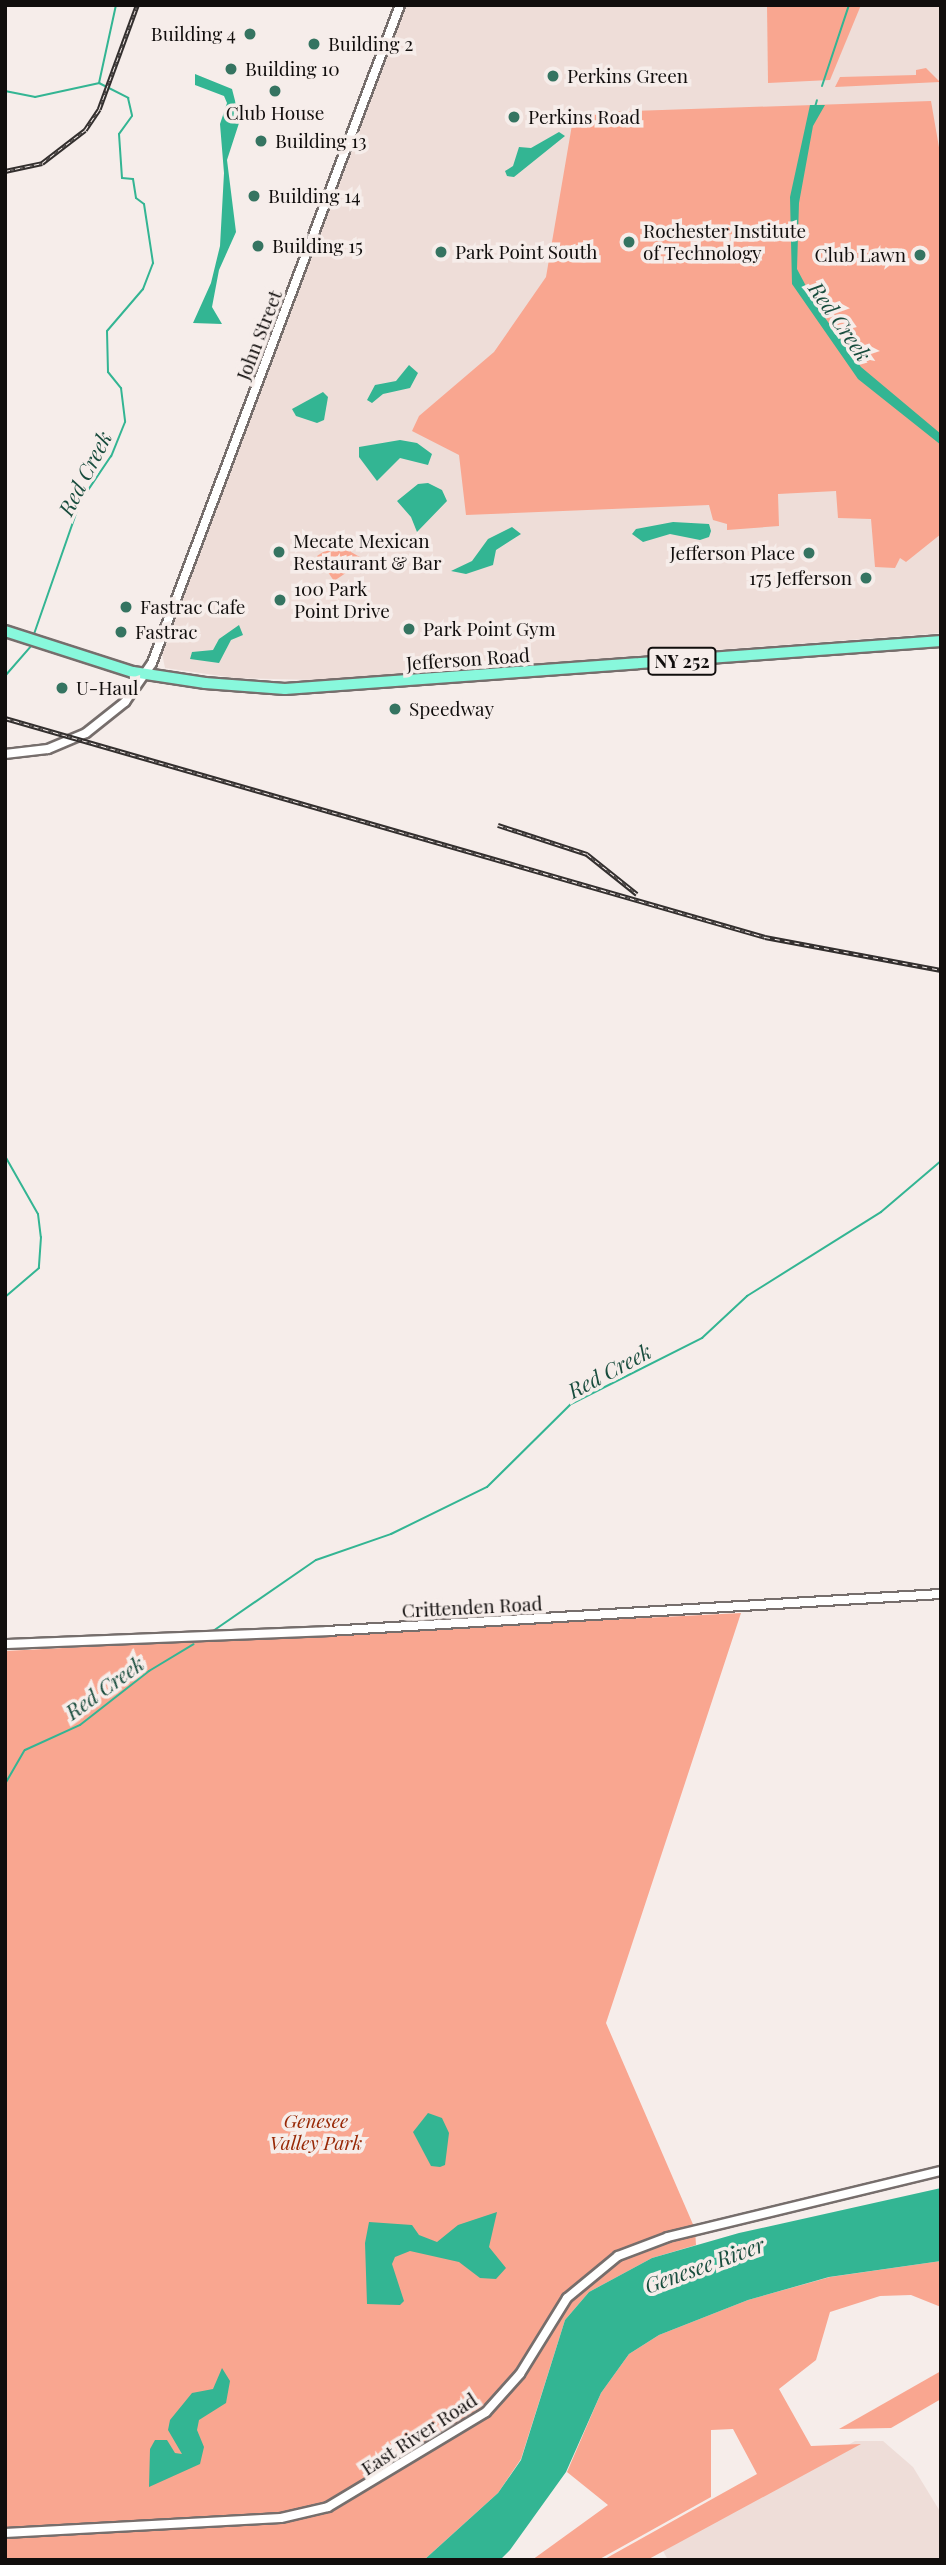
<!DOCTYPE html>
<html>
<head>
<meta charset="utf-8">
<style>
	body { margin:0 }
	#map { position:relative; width:946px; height:2565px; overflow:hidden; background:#f6edea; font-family:"Playfair Display",serif }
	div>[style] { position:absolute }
	.built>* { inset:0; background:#eeddd8 }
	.green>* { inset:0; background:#f9a690 }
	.water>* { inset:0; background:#33b593 }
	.stream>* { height:2px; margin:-1px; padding:0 1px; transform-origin:1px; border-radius:1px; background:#33b593 }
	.roads { filter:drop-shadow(2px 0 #766e6c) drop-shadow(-2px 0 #766e6c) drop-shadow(0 2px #766e6c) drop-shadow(0 -2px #766e6c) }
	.tertiary>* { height:8px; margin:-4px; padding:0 4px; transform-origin:4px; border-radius:4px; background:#fff }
	.primary>* { height:10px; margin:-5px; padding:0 5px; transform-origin:5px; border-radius:5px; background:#88f8dc }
	.rail>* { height:4.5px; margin-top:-2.25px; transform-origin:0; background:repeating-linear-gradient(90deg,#f6edea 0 5px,#332f2e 0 10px); box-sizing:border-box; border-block:2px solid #332f2e }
	.dots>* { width:19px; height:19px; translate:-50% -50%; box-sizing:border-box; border:4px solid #f6edea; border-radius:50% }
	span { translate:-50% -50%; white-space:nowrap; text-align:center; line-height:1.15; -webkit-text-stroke:7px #f6edea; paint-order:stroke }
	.shield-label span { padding:2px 5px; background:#f6edea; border:2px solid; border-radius:5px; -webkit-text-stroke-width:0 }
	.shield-label { font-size:18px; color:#110e0d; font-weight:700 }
	.poi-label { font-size:19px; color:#110e0d }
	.right { translate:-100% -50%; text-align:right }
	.left { translate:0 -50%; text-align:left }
	.street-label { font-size:19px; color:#110e0d }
	.park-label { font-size:19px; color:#982907; font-style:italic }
	.water-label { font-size:21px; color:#184c3d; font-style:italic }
	.frame { position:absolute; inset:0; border:7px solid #110e0d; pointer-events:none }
</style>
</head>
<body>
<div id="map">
	<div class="built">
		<i style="clip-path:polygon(404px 5px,941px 5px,941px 633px,315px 680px,235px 678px,165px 668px,162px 654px)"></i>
		<i style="clip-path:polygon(855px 2441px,883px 2441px,913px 2467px,941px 2513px,941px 2560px,668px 2560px,663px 2551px)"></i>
	</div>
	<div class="green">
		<i style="clip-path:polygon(767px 5px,861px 5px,830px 80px,768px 83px)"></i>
		<i style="clip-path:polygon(926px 68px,940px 82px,835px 87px,840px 77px,916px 75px,916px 70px)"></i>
		<i style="clip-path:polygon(931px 101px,941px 159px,941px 534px,906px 562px,900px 558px,895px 568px,875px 567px,871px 519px,838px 518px,836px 491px,778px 494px,779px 526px,727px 530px,727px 524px,713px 520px,709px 505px,466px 515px,459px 455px,412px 431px,419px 416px,494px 352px,546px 277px,574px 113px)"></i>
		<i style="clip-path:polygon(349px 535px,351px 552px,365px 560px,334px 581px,317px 556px)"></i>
		<i style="clip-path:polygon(741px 1613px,606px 2023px,695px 2229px,696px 2245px,652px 2258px,589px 2292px,565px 2320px,521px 2459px,498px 2493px,424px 2560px,5px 2560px,5px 1651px)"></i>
		<i style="clip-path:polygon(941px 2261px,941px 2307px,911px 2295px,880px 2296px,830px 2312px,816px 2360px,779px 2389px,811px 2446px,861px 2444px,647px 2560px,603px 2560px,757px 2474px,733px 2429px,711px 2430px,711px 2497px,598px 2560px,532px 2560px,608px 2505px,567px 2472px,601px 2393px,629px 2354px,659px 2335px,748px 2300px,830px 2277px)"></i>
		<i style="clip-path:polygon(941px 2371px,941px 2399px,891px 2428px,839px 2429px)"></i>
	</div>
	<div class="water">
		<i style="clip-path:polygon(195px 74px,232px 89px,240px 120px,227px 160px,236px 232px,219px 270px,212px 307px,222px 324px,193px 323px,211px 283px,220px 246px,224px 173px,220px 124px,227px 103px,224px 96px,195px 85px)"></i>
		<i style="clip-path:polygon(810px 105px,825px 105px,813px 126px,799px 203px,797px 269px,817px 307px,861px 367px,941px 434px,941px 445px,858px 379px,792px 284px,790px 197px)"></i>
		<i style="clip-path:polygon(559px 132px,565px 136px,514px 177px,507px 176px,505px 171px,513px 166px,519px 147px,531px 148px)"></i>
		<i style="clip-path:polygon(409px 365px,418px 373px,410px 388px,383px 394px,372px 403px,367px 400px,375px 385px,396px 381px)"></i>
		<i style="clip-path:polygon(323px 392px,328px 397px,324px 420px,317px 423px,296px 416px,292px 409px)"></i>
		<i style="clip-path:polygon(400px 440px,417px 443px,432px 454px,428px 465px,400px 458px,377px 481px,359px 457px,359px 447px)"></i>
		<i style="clip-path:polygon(428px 483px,442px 490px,447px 501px,417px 532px,411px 517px,397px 501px,418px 484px)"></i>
		<i style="clip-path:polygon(673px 522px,709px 524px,711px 531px,709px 537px,700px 540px,670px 534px,643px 542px,632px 534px,636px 529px)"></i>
		<i style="clip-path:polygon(512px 527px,521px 534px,496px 550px,493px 565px,466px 574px,451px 571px,472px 561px,488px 539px)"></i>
		<i style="clip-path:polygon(239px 625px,243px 635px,231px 640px,219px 663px,190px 659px,192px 652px,213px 650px,219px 639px)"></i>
		<i style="clip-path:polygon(428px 2113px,442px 2118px,449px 2133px,445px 2165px,440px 2167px,431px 2166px,413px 2132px)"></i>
		<i style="clip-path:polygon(941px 2188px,941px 2261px,829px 2277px,748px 2300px,659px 2335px,629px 2354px,601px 2393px,566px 2472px,510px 2550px,500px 2560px,424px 2560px,498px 2493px,521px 2460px,565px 2320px,589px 2292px,652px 2258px,739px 2233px)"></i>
		<i style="clip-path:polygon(497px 2212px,489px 2247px,506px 2268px,496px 2279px,480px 2278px,459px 2262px,410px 2251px,395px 2257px,392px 2264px,404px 2301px,400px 2305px,367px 2304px,365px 2243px,369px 2222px,412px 2225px,419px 2235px,437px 2242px,458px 2225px)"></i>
		<i style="clip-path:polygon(222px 2368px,230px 2381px,226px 2403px,199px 2420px,197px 2430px,204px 2447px,200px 2464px,149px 2487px,150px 2449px,155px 2440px,167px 2440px,175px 2453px,182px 2454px,168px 2430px,170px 2420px,192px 2393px,213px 2389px)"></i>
	</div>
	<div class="stream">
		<i style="left:99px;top:83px;width:80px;rotate:-77.7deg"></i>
		<i style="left:822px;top:86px;width:85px;rotate:-71.6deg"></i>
		<i style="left:5px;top:91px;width:31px;rotate:11deg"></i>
		<i style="left:35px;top:97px;width:66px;rotate:-12.3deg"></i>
		<i style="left:99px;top:83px;width:33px;rotate:27deg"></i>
		<i style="left:128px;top:98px;width:18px;rotate:77deg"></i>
		<i style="left:132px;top:116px;width:22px;rotate:126deg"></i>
		<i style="left:119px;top:134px;width:44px;rotate:86.1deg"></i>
		<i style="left:122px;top:178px;width:11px;rotate:5deg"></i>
		<i style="left:133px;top:179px;width:19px;rotate:81deg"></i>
		<i style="left:136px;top:198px;width:10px;rotate:37deg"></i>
		<i style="left:144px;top:204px;width:60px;rotate:81.3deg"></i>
		<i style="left:153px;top:263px;width:28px;rotate:111deg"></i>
		<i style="left:143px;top:289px;width:55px;rotate:130.6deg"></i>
		<i style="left:107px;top:331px;width:41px;rotate:88.6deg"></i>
		<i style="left:108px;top:372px;width:21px;rotate:51deg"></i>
		<i style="left:121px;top:388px;width:34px;rotate:83deg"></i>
		<i style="left:125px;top:422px;width:37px;rotate:112deg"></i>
		<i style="left:111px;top:456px;width:55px;rotate:124deg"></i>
		<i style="left:80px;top:502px;width:143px;rotate:109.2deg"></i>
		<i style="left:815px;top:107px;width:7px;rotate:-74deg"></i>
		<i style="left:5px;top:676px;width:40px;rotate:-49deg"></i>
		<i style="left:5px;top:1156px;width:67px;rotate:60.4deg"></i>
		<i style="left:38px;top:1214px;width:23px;rotate:83deg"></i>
		<i style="left:41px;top:1237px;width:31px;rotate:94deg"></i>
		<i style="left:39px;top:1268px;width:45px;rotate:139.5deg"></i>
		<i style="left:213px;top:1631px;width:125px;rotate:-34.6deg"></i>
		<i style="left:316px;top:1560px;width:79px;rotate:-19.1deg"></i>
		<i style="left:391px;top:1534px;width:107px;rotate:-26.1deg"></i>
		<i style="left:487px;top:1487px;width:118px;rotate:-44.7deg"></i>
		<i style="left:571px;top:1404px;width:147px;rotate:-26.7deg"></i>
		<i style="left:702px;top:1338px;width:62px;rotate:-43deg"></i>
		<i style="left:747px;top:1296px;width:158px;rotate:-32.1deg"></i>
		<i style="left:881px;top:1212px;width:79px;rotate:-40.4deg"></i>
		<i style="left:5px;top:1784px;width:39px;rotate:-60deg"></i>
		<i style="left:25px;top:1750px;width:60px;rotate:-24.4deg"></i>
		<i style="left:80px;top:1725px;width:88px;rotate:-38deg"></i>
		<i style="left:149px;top:1671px;width:52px;rotate:-31deg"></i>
	</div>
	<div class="roads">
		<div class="tertiary">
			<i style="left:5px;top:754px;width:43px;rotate:-6.6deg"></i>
			<i style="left:48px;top:749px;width:41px;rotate:-22.8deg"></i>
			<i style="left:86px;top:733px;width:50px;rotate:-38.5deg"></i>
			<i style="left:125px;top:702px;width:47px;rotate:-55.3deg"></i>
			<i style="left:152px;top:663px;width:703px;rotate:-69.35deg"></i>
			<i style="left:5px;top:1644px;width:322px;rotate:-2.3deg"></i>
			<i style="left:327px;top:1631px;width:615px;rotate:-3.45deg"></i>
			<i style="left:5px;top:2533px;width:276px;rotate:-3.1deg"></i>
			<i style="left:281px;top:2518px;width:48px;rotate:-13.2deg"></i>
			<i style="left:328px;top:2507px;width:184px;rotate:-31deg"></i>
			<i style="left:486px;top:2412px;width:51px;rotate:-48.2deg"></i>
			<i style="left:520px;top:2374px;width:89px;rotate:-58.3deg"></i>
			<i style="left:567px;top:2298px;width:66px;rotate:-39.5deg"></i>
			<i style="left:618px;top:2256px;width:53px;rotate:-20.8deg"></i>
			<i style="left:668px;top:2237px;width:281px;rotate:-13.6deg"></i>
		</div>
		<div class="primary">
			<i style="left:5px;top:631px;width:134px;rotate:17.8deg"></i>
			<i style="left:133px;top:672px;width:73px;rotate:8.7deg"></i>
			<i style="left:205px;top:683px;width:80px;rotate:4.3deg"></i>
			<i style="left:285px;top:689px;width:658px;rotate:-4.18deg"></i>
		</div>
	</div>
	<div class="rail">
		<i style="left:5px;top:171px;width:38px;rotate:-12deg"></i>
		<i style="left:42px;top:163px;width:54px;rotate:-37.5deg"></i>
		<i style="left:85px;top:130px;width:25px;rotate:-56deg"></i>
		<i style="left:99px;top:109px;width:111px;rotate:-69.9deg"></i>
		<i style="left:5px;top:718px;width:791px;rotate:16.07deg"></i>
		<i style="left:765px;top:937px;width:179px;rotate:10.6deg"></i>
		<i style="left:498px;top:825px;width:94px;rotate:18deg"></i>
		<i style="left:587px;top:854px;width:64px;rotate:38.7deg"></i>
	</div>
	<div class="dots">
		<i style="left:250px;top:34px;background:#357461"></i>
		<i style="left:314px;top:44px;background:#357461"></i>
		<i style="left:231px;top:69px;background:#357461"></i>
		<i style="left:553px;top:76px;background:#357461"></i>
		<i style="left:275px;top:91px;background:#357461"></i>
		<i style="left:514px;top:117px;background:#357461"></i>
		<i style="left:261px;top:141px;background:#357461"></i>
		<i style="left:254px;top:196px;background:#357461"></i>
		<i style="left:629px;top:242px;background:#357461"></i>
		<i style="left:258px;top:246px;background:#357461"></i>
		<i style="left:441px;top:252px;background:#357461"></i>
		<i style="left:920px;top:255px;background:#357461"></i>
		<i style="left:279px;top:552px;background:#357461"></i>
		<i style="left:809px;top:553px;background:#357461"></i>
		<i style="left:866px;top:578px;background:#357461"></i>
		<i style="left:280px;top:600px;background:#357461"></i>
		<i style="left:126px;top:607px;background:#357461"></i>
		<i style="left:409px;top:629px;background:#357461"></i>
		<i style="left:121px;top:632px;background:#357461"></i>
		<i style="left:62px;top:688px;background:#357461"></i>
		<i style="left:395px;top:709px;background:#357461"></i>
	</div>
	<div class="shield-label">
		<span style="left:682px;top:661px">NY 252</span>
	</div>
	<div class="poi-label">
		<span class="right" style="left:236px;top:34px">Building 4</span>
		<span class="left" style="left:328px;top:44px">Building 2</span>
		<span class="left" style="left:245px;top:69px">Building 10</span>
		<span class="left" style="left:567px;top:76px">Perkins Green</span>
		<span style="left:275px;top:113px">Club House</span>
		<span class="left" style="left:528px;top:117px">Perkins Road</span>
		<span class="left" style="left:275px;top:141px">Building 13</span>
		<span class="left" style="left:268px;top:196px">Building 14</span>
		<span class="left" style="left:643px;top:242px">Rochester Institute<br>of Technology</span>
		<span class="left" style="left:272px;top:246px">Building 15</span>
		<span class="left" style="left:455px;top:252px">Park Point South</span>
		<span class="right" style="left:906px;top:255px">Club Lawn</span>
		<span class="left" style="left:293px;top:552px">Mecate Mexican<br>Restaurant &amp; Bar</span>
		<span class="right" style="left:795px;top:553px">Jefferson Place</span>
		<span class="right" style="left:852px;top:578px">175 Jefferson</span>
		<span class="left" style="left:294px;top:600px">100 Park<br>Point Drive</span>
		<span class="left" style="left:140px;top:607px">Fastrac Cafe</span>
		<span class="left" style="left:423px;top:629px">Park Point Gym</span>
		<span class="left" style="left:135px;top:632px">Fastrac</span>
		<span class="left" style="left:76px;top:688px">U-Haul</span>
		<span class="left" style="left:409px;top:709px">Speedway</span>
	</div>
	<div class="street-label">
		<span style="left:259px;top:335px;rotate:-69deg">John Street</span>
		<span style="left:468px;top:659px;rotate:-4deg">Jefferson Road</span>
		<span style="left:472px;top:1607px;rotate:-3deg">Crittenden Road</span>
		<span style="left:419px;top:2434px;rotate:-33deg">East River Road</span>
	</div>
	<div class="park-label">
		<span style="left:316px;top:2132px">Genesee<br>Valley Park</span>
	</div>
	<div class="water-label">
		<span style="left:841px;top:321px;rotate:55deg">Red Creek</span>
		<span style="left:84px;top:473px;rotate:-63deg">Red Creek</span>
		<span style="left:609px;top:1370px;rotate:-28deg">Red Creek</span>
		<span style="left:104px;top:1687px;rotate:-36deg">Red Creek</span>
		<span style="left:704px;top:2264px;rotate:-20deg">Genesee River</span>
	</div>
	<div class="frame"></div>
</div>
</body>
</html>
